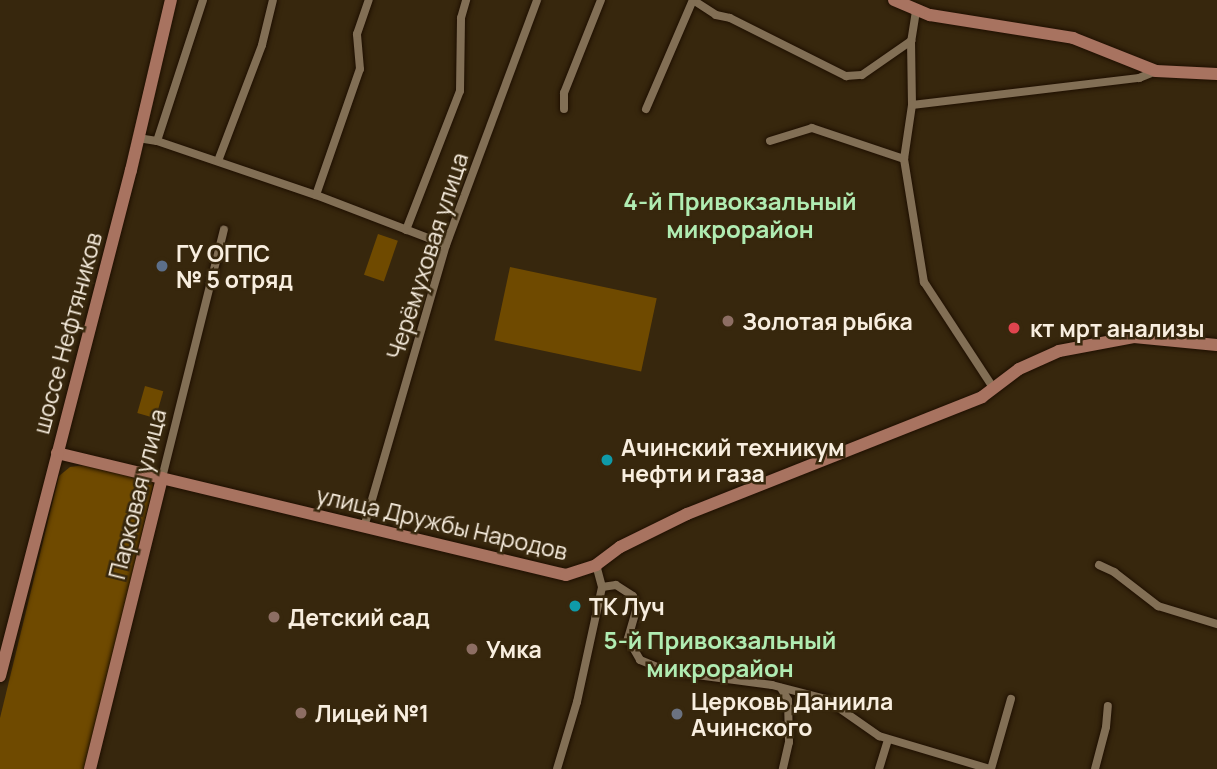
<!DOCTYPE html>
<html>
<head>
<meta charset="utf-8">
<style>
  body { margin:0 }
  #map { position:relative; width:1217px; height:769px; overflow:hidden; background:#37270d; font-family:Manrope,sans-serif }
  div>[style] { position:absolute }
  .green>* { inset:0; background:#6f4a00; transform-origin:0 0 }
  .roads { filter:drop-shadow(0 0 2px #1e0f00) drop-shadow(0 0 2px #1e0f00) }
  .street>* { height:8px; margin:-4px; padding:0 4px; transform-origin:4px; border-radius:4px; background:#826f55 }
  .secondary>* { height:12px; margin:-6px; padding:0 6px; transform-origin:6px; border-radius:6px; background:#a87360 }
  .dots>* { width:19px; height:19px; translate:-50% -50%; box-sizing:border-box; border:4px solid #37270d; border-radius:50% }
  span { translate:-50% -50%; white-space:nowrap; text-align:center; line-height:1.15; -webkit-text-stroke:5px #37270d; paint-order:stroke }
  .poi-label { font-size:23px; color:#f8eedf; font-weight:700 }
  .left { translate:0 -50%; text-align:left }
  .street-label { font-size:23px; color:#f8eedf }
  .neighbourhood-label { font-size:24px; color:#b0ecb2; font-weight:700 }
</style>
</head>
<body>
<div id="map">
  <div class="green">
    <div style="left:378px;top:234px;width:21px;height:43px;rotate:19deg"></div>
    <div style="left:510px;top:267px;width:150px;height:75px;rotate:12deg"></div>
    <div style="left:145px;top:386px;width:19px;height:28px;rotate:16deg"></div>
    <div style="clip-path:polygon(85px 465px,154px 482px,86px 769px,0 769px,0 718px,59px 476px,70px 467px)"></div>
  </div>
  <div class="roads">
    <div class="street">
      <div style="left:693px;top:0;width:27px;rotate:33deg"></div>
      <div style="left:716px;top:15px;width:14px;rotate:12deg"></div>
      <div style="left:730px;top:18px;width:130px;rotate:26.6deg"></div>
      <div style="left:846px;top:76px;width:16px;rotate:-4deg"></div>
      <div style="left:862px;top:75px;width:60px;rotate:-34.8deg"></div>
      <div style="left:916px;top:11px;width:30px;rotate:99deg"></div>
      <div style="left:911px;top:41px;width:64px;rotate:89.1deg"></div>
      <div style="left:912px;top:105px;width:55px;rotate:98.4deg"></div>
      <div style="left:904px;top:159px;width:125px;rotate:80.8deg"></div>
      <div style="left:924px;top:282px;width:128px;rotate:56.8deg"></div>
      <div style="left:912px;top:105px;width:229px;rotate:-6.8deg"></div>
      <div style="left:1139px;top:78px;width:18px;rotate:-22deg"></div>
      <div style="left:564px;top:109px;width:16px;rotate:-90deg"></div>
      <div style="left:564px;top:93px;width:100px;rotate:-68.3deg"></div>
      <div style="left:646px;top:109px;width:119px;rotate:-66.7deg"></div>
      <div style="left:138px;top:138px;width:19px;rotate:9deg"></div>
      <div style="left:157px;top:141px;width:168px;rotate:18.8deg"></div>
      <div style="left:316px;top:195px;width:139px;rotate:21deg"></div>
      <div style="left:157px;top:141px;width:148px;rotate:-71.9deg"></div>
      <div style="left:770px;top:141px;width:44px;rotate:-17.2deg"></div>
      <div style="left:812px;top:128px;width:97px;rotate:18.6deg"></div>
      <div style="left:218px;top:161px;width:124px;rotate:-69.2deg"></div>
      <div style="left:262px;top:45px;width:46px;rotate:-76.3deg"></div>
      <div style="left:316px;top:195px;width:133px;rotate:-70.8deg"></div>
      <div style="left:360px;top:69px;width:35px;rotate:-95deg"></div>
      <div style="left:357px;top:34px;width:36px;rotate:-71deg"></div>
      <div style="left:406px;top:230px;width:149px;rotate:-68.8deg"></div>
      <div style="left:460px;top:91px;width:73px;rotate:-89.2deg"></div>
      <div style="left:461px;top:18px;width:19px;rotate:-74deg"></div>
      <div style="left:162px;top:478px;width:256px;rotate:-76deg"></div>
      <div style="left:364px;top:527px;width:294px;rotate:-73.8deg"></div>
      <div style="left:446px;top:245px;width:261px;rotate:-69.6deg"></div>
      <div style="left:1099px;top:565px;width:17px;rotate:25deg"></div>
      <div style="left:1114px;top:572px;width:56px;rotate:37.7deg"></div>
      <div style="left:1158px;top:606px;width:62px;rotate:17deg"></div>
      <div style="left:602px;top:587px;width:14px;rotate:-8deg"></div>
      <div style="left:616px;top:585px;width:20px;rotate:33deg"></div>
      <div style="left:633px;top:596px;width:12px;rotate:70deg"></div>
      <div style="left:637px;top:607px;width:33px;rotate:106deg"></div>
      <div style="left:628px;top:639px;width:24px;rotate:60deg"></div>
      <div style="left:640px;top:660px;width:29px;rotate:22deg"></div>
      <div style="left:667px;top:671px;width:106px;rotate:7.6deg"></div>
      <div style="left:772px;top:685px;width:56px;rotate:14.5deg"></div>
      <div style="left:826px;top:699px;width:65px;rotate:34.9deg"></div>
      <div style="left:879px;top:736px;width:116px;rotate:16.6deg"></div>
      <div style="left:781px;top:688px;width:14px;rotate:60deg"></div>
      <div style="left:788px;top:700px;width:42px;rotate:88.6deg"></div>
      <div style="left:789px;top:742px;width:28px;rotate:103deg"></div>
      <div style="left:557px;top:769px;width:70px;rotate:-73.4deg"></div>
      <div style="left:577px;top:702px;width:118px;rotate:-77.7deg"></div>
      <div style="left:602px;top:587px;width:23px;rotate:-105deg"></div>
      <div style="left:879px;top:769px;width:30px;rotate:-73deg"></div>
      <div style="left:991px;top:769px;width:73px;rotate:-74.1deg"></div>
      <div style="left:1095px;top:769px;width:43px;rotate:-75.3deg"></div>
      <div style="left:1106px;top:727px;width:21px;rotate:-85deg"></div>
    </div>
    <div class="secondary">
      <div style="left:894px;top:0;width:39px;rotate:23deg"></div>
      <div style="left:930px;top:15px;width:145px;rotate:9.1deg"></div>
      <div style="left:1073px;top:38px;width:89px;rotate:21.7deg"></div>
      <div style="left:1156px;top:71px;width:61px;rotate:2.8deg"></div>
      <div style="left:57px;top:453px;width:523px;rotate:13.48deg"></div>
      <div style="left:566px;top:575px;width:32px;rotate:-18deg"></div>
      <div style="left:596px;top:565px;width:30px;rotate:-37deg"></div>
      <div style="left:620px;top:547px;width:75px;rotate:-26.2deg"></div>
      <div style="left:687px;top:514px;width:317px;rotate:-21.6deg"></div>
      <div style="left:982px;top:397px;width:46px;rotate:-37.1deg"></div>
      <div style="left:1019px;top:369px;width:44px;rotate:-24.2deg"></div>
      <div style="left:1059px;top:351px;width:76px;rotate:-10.6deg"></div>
      <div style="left:1134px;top:337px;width:83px;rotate:5.5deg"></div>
      <div style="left:0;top:676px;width:523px;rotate:-75.49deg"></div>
      <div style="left:131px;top:170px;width:175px;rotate:-76.8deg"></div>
      <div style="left:90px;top:769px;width:300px;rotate:-76.1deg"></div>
    </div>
  </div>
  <div class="dots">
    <div style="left:162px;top:266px;background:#5c6f8a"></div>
    <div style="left:728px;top:321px;background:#8d6e63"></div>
    <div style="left:1014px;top:328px;background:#e0444e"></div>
    <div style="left:607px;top:460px;background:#0f9aa8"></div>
    <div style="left:575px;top:606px;background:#0f9aa8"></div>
    <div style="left:274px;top:617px;background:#8d6e63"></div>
    <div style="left:472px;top:649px;background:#8d6e63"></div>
    <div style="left:301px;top:713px;background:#8d6e63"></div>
    <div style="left:677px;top:714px;background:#6b7280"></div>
  </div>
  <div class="poi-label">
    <span class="left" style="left:176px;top:266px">ГУ ОГПС<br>№ 5 отряд</span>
    <span class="left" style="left:742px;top:321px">Золотая рыбка</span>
    <span class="left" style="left:1030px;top:328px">кт мрт анализы</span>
    <span class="left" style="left:621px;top:460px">Ачинский техникум<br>нефти и газа</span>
    <span class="left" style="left:589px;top:606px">ТК Луч</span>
    <span class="left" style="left:288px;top:617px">Детский сад</span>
    <span class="left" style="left:486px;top:649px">Умка</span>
    <span class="left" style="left:691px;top:714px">Церковь Даниила<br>Ачинского</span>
    <span class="left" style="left:315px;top:713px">Лицей №1</span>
  </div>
  <div class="street-label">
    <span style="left:427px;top:256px;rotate:-72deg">Черёмуховая улица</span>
    <span style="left:67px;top:333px;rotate:-75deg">шоссе Нефтяников</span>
    <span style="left:137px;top:494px;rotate:-76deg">Парковая улица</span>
    <span style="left:442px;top:523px;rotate:13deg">улица Дружбы Народов</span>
  </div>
  <div class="neighbourhood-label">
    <span style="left:740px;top:215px">4-й Привокзальный<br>микрорайон</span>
    <span style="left:720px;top:654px">5-й Привокзальный<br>микрорайон</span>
  </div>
</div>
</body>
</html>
